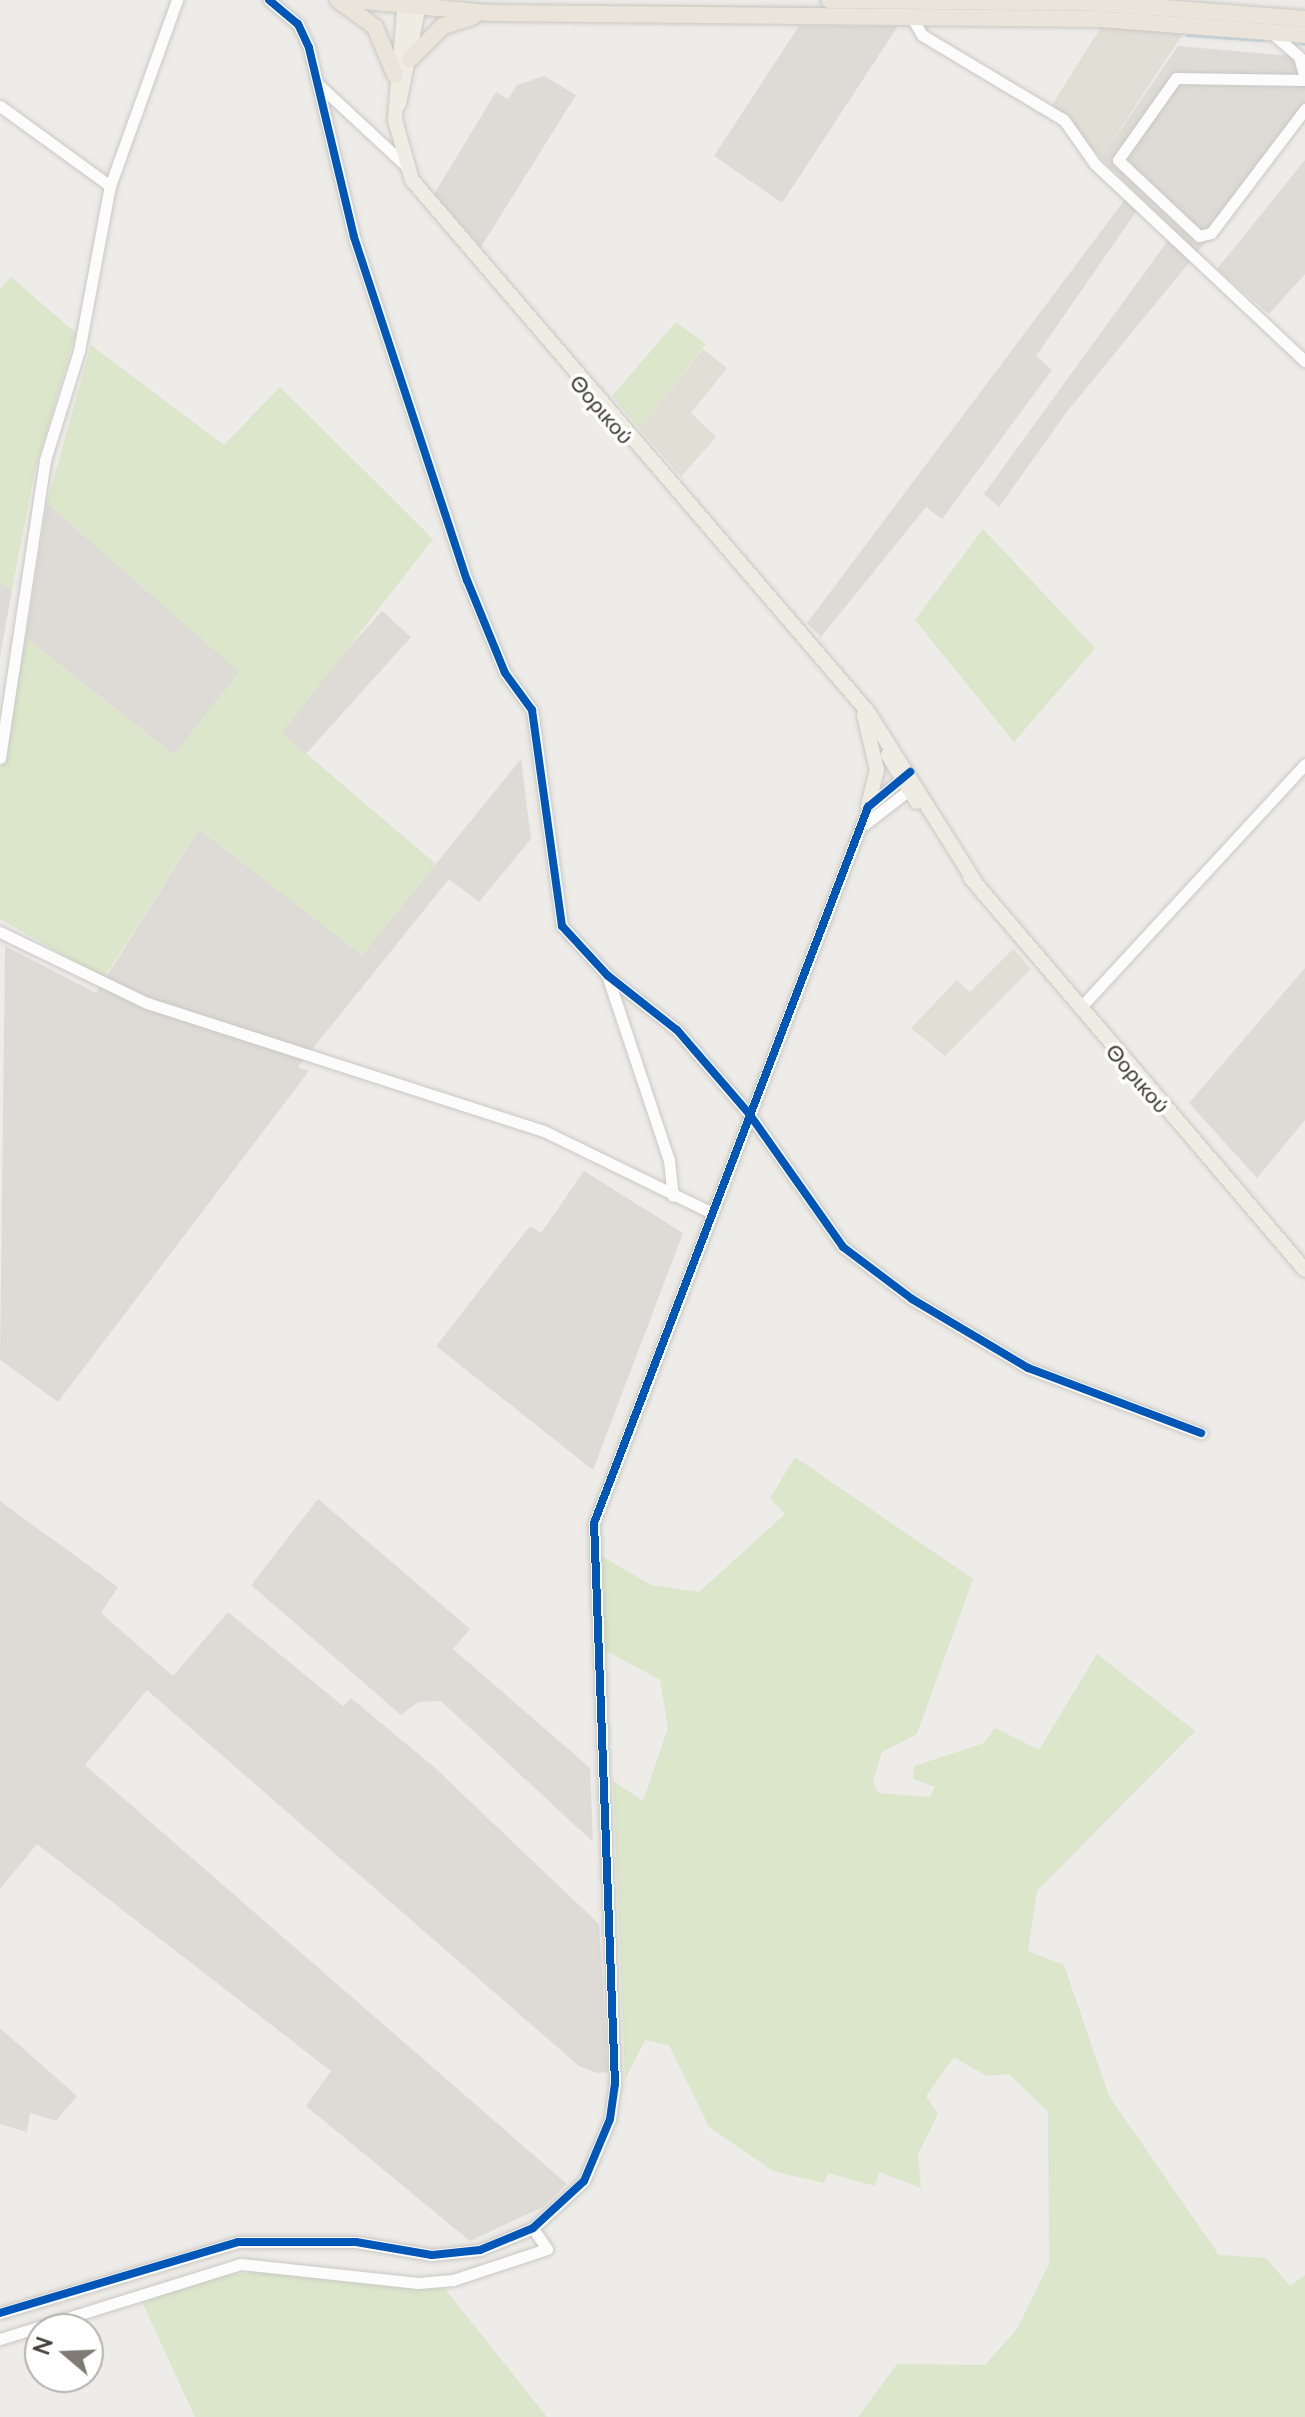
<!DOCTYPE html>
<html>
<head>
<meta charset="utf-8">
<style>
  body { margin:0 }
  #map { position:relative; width:1305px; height:2417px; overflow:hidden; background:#eeece8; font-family:Lato,sans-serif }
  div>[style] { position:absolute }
  .residential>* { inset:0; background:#e1ded6 }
  .industrial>* { inset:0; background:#dedbd6; transform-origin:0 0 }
  .green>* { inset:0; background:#dbe6ca }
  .stream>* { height:3px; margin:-1.5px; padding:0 1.5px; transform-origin:1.5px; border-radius:1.5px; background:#bcd7e8 }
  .roads { filter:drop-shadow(0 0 2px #cac8c4) drop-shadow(0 0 2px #cac8c4) }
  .minor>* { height:11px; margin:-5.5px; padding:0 5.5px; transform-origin:5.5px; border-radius:5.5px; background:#fcfcfc }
  .major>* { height:14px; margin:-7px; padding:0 7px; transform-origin:7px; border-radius:7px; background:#efece4 }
  .highway>* { height:16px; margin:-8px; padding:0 8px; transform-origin:8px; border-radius:8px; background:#eae4da }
  .cycleway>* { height:8px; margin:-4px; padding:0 4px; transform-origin:4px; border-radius:4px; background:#0057b8 }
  span { translate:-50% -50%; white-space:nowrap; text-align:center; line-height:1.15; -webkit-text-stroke:7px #fff; paint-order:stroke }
  .street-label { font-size:22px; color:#433e36 }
  .north { position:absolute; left:24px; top:2313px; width:80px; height:80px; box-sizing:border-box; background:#fff; border:2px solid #b4b2af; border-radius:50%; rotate:289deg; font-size:22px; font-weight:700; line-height:32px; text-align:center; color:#433e36 }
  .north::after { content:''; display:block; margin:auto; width:28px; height:36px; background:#7f7b74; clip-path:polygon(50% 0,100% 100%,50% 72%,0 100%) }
</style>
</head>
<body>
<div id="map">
  <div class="residential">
    <div style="clip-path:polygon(1101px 27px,1185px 31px,1101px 158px,1052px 105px)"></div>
    <div style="clip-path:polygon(703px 349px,727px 368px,691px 413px,716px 437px,681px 477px,639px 428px)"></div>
    <div style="clip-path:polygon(1013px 949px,1031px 969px,945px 1056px,911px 1028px,957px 980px,970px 992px)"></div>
  </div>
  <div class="industrial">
    <div style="clip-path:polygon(799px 26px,898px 26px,782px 203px,714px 156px)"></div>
    <div style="clip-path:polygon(1178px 46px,1305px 57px,1305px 121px,1066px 413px,999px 507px,984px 494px,1174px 232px,1101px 158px)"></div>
    <div style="clip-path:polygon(544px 76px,576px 95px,481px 247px,434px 194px,496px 92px,508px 99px,517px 85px)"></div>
    <div style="clip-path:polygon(1305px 160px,1305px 274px,1269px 314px,1217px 269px)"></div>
    <div style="clip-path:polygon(1126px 198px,1138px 209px,1036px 356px,1052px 370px,942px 519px,926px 507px,821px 637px,807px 623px)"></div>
    <div style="clip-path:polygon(47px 503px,240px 672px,174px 755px,26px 638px)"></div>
    <div style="clip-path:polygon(0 581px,12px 590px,0 657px)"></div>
    <div style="left:382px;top:611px;width:39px;height:158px;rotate:42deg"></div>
    <div style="clip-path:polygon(521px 759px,531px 839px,479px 902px,449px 879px,298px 1067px,309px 1071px,58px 1402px,0 1360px,5px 946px,96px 993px,199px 829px,362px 955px)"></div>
    <div style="clip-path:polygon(1305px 968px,1305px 1120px,1257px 1178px,1189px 1103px)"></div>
    <div style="clip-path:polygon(584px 1171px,683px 1233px,593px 1470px,436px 1346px,530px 1226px,541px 1233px)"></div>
    <div style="clip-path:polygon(318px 1499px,470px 1629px,453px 1649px,590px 1768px,593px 1842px,441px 1701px,418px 1702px,401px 1715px,251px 1585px)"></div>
    <div style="clip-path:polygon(0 1501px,118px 1587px,101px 1613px,173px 1676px,228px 1612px,343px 1706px,351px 1698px,434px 1767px,599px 1924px,608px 2072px,597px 2073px,579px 2066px,147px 1690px,85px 1765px,567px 2184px,543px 2207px,470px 2241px,306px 2106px,331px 2071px,37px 1844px,0 1889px)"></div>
    <div style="clip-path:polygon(0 2028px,77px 2096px,56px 2121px,30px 2113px,27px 2132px,0 2124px)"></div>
  </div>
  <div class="green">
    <div style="clip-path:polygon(429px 2px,1133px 11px,1305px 30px,1043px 12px)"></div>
    <div style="clip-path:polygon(11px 277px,76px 333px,35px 470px,12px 590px,0 581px,0 289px)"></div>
    <div style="clip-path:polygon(676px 322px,706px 344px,639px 428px,612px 396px)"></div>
    <div style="clip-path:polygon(91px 345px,224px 445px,280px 387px,433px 539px,282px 733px,436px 864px,362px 955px,199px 829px,104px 978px,0 919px,0 770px,26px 638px,174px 755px,239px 672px,47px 503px)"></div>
    <div style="clip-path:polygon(983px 529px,1095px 648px,1014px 742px,915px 620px)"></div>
    <div style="clip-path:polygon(795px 1457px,973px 1579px,917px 1734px,882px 1752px,873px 1781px,878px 1793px,930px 1797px,935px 1787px,913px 1779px,914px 1766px,984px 1743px,995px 1728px,1039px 1750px,1097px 1654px,1195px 1731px,1037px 1891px,1028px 1951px,1064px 1965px,1109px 2096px,1219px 2255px,1266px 2258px,1290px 2286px,1305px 2275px,1305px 2417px,858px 2417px,897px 2364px,985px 2365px,1017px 2329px,1049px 2264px,1048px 2112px,1009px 2074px,987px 2076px,954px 2057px,926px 2096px,938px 2114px,918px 2154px,921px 2188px,879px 2172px,875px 2186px,828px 2173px,824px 2183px,773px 2171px,709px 2127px,669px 2045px,645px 2040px,625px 2079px,613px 1781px,643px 1801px,668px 1728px,660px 1680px,603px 1649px,600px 1555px,651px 1585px,699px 1592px,785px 1514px,770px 1498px)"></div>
    <div style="clip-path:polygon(289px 2270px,445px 2289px,547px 2417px,195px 2417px,142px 2302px,213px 2276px)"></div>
  </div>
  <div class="stream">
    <div style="left:1187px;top:35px;width:76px;rotate:3.8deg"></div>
    <div style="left:1301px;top:43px;width:4px;rotate:14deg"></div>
  </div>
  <div class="roads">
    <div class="minor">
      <div style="left:269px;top:0;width:38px;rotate:40deg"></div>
      <div style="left:298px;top:24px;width:26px;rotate:65deg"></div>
      <div style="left:309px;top:48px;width:194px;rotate:76.6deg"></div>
      <div style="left:354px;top:237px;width:361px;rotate:71.8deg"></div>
      <div style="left:467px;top:580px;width:100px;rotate:67.8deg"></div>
      <div style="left:505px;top:673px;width:46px;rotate:53.9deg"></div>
      <div style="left:532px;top:710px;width:218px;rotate:82.1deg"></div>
      <div style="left:562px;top:926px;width:67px;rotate:47.4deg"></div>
      <div style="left:607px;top:975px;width:89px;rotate:38.2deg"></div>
      <div style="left:677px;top:1030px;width:112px;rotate:49.3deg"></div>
      <div style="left:750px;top:1115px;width:161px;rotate:54.8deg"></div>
      <div style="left:843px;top:1247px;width:86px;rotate:37deg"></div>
      <div style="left:912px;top:1299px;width:135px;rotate:30.7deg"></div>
      <div style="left:1028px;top:1368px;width:185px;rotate:20.6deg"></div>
      <div style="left:911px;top:16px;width:22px;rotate:60deg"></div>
      <div style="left:922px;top:35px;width:165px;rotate:30.9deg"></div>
      <div style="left:1064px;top:120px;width:54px;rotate:54.8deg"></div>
      <div style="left:1095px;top:164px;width:288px;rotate:43.2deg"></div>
      <div style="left:1273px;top:34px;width:35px;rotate:41deg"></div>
      <div style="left:1299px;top:57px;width:22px;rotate:74deg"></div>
      <div style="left:1305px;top:80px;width:129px;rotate:-179.1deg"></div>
      <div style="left:1176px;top:78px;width:100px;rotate:125.3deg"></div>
      <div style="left:1118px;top:160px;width:111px;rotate:43.2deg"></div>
      <div style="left:1199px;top:236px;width:12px;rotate:-14deg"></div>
      <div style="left:1211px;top:233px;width:156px;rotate:-52.8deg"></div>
      <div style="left:320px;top:86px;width:115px;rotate:42.9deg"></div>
      <div style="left:0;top:106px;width:136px;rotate:36deg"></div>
      <div style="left:0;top:758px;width:301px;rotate:-81.4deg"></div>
      <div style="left:45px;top:460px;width:114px;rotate:-72.7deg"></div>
      <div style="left:79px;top:351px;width:168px;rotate:-79.4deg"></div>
      <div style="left:110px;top:186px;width:198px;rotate:-70.2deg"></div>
      <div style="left:865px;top:824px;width:62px;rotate:-37.8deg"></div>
      <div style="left:0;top:932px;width:163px;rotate:25.8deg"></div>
      <div style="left:147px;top:1003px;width:417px;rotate:17.9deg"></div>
      <div style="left:544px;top:1131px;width:185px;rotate:26deg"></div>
      <div style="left:607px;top:975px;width:195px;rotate:71.5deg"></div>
      <div style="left:669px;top:1160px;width:36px;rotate:84deg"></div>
      <div style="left:1080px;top:1008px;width:332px;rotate:-47.3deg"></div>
      <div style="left:0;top:2313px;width:248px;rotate:-16.6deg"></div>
      <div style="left:238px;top:2242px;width:118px"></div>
      <div style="left:356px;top:2242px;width:77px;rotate:9.7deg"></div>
      <div style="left:432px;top:2255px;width:48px;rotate:-5.9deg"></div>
      <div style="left:480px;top:2250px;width:57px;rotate:-22.5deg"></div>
      <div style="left:533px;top:2228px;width:69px;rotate:-42.7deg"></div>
      <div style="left:584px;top:2181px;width:67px;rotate:-67.2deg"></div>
      <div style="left:610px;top:2119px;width:35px;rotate:-82deg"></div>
      <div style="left:615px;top:2084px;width:561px;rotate:-92.14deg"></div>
      <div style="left:594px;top:1523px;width:767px;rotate:-69.06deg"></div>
      <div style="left:868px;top:807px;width:51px;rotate:-40.2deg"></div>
      <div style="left:0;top:2339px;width:252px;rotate:-17.3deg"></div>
      <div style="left:241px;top:2264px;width:178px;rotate:6.1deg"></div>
      <div style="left:418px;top:2283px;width:35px;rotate:-5deg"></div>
      <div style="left:453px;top:2280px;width:99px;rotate:-18.3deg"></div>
      <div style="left:547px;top:2249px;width:25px;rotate:-124deg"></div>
    </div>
    <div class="major">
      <div style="left:405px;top:0;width:120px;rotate:94.8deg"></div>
      <div style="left:395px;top:120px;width:62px;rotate:74.2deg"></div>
      <div style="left:412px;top:180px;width:701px;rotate:49.4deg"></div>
      <div style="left:868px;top:712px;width:201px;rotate:57.8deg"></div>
      <div style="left:399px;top:104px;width:106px;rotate:-78.6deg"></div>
      <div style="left:864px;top:715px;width:57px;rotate:76.7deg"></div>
      <div style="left:877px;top:770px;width:38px;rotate:104deg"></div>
      <div style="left:888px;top:755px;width:55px;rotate:58.3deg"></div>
      <div style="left:970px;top:877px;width:516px;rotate:49.56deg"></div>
    </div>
    <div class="highway">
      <div style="left:338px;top:0;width:46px;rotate:36.1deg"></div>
      <div style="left:375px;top:27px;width:52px;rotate:67.4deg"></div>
      <div style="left:354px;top:0;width:137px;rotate:5.5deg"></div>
      <div style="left:490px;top:13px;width:609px;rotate:0.56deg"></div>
      <div style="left:1099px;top:19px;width:207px;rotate:4.4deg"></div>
      <div style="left:829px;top:0;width:270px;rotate:0.6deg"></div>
      <div style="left:1099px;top:3px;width:207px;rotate:4.4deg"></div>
      <div style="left:410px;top:59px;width:47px;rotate:-45deg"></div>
      <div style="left:443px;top:26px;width:31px;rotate:-17deg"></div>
    </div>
  </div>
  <div class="cycleway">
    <div style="left:269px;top:0;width:38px;rotate:40deg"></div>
    <div style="left:298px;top:24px;width:26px;rotate:65deg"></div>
    <div style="left:309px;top:48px;width:194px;rotate:76.6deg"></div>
    <div style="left:354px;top:237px;width:361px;rotate:71.8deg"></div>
    <div style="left:467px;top:580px;width:100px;rotate:67.8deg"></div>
    <div style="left:505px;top:673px;width:46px;rotate:53.9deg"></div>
    <div style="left:532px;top:710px;width:218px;rotate:82.1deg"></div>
    <div style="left:562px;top:926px;width:67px;rotate:47.4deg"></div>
    <div style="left:607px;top:975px;width:89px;rotate:38.2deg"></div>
    <div style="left:677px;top:1030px;width:112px;rotate:49.3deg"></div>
    <div style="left:750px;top:1115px;width:161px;rotate:54.8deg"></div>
    <div style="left:843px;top:1247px;width:86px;rotate:37deg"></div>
    <div style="left:912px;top:1299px;width:135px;rotate:30.7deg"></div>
    <div style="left:1028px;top:1368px;width:185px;rotate:20.6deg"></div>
    <div style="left:0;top:2313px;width:248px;rotate:-16.6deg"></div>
    <div style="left:238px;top:2242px;width:118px"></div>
    <div style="left:356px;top:2242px;width:77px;rotate:9.7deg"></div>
    <div style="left:432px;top:2255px;width:48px;rotate:-5.9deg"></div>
    <div style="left:480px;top:2250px;width:57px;rotate:-22.5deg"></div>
    <div style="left:533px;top:2228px;width:69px;rotate:-42.7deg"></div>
    <div style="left:584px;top:2181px;width:67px;rotate:-67.2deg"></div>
    <div style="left:610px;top:2119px;width:35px;rotate:-82deg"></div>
    <div style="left:615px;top:2084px;width:561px;rotate:-92.14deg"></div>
    <div style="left:594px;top:1523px;width:767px;rotate:-69.06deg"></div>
    <div style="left:868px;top:807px;width:55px;rotate:-39.8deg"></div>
  </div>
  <div class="street-label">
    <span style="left:602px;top:409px;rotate:49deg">Θορικού</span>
    <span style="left:1138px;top:1078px;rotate:49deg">Θορικού</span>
  </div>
  <div class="north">N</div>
</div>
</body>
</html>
